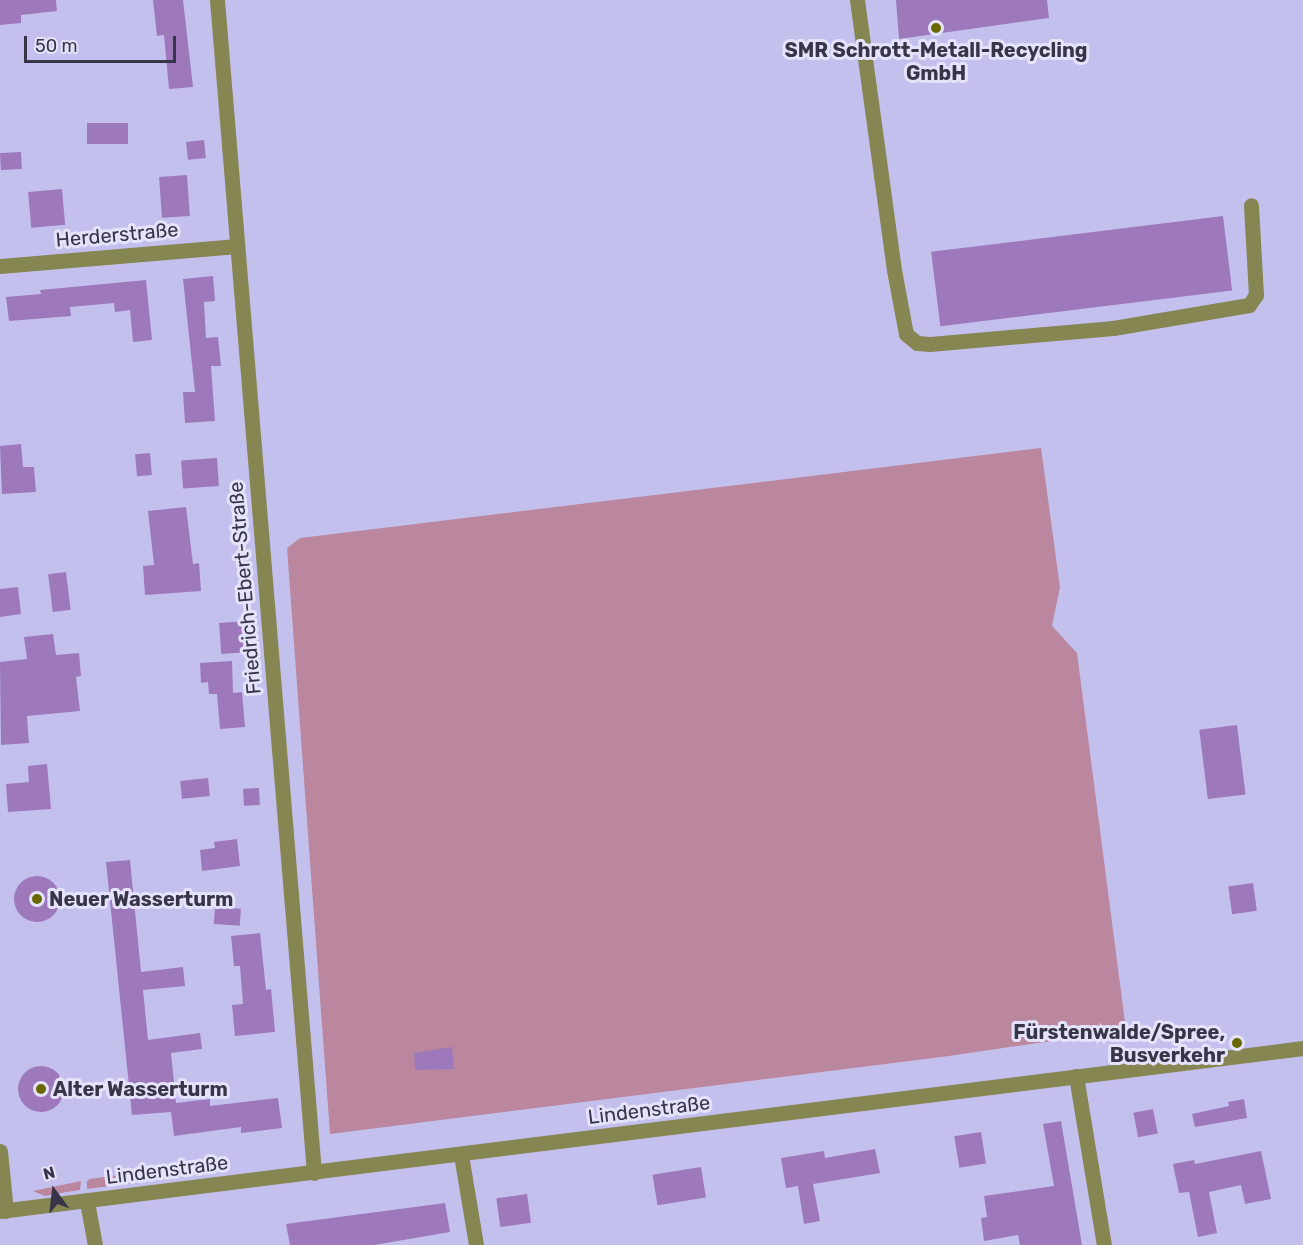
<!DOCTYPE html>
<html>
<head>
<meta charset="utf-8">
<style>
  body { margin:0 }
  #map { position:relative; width:1303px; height:1245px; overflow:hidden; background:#c4c0ee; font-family:Rubik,sans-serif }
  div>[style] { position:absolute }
  .green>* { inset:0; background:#ba879f }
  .building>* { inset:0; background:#9d78bb; transform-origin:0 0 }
  .round { border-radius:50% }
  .minor>* { height:15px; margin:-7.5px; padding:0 7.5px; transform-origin:7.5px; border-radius:7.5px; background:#858651 }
  .dots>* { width:16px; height:16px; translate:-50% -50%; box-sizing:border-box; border:3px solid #e5e3fb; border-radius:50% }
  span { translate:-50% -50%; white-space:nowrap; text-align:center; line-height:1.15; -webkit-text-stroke:6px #e5e3fb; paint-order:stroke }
  .poi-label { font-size:20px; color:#373547; font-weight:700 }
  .left { translate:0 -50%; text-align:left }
  .right { translate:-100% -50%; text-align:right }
  .street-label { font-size:20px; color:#373547 }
  .north { position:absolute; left:24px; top:1161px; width:60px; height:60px; -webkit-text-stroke:4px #e5e3fb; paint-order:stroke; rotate:345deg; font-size:16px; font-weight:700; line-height:24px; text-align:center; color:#373547 }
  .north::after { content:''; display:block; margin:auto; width:21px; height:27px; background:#373547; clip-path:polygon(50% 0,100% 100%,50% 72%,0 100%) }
  .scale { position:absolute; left:24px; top:36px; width:152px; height:27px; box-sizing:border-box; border:3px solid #373547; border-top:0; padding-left:8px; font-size:18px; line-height:21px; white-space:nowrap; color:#373547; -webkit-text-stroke:4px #e5e3fb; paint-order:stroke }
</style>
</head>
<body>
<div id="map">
  <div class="green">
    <div style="clip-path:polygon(1041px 448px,1060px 587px,1052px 626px,1077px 653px,1126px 1030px,949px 1056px,330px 1134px,287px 548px,300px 538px)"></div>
    <div style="clip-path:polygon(162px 1169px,163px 1179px,87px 1189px,87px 1181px,90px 1179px)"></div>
    <div style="clip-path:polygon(81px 1181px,80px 1190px,67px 1192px,45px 1196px,33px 1191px)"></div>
  </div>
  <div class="building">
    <div style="clip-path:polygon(0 0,56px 0,57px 11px,21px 15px,21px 23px,0 25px)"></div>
    <div style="clip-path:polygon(153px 0,183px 0,193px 87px,169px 89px,164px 35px,157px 36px)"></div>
    <div style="clip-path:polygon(896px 0,1047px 0,1049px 18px,899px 39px)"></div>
    <div style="left:128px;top:123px;width:21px;height:41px;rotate:90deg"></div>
    <div style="left:204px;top:140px;width:18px;height:18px;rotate:84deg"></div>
    <div style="left:21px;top:152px;width:17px;height:21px;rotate:87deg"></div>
    <div style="left:187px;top:175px;width:41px;height:28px;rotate:86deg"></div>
    <div style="left:62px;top:189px;width:36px;height:34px;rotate:85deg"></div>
    <div style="left:1223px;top:216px;width:75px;height:294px;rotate:83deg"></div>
    <div style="clip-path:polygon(213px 276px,215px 301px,204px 302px,206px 338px,218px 337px,221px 366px,211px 366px,215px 421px,185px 423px,183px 392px,195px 392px,183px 279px)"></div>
    <div style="clip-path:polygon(146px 280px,152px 340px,133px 342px,130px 310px,115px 312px,114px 303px,70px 307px,71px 316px,9px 321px,6px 297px,41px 294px,40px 290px)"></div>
    <div style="clip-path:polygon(21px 444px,23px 467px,34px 467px,36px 492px,2px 494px,0 446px)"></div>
    <div style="left:150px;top:453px;width:22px;height:15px;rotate:85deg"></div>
    <div style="left:217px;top:458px;width:28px;height:36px;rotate:86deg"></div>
    <div style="clip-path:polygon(186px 507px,193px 564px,199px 563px,201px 591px,145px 595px,143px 566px,154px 565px,148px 511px)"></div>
    <div style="left:66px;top:572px;width:38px;height:18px;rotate:83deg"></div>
    <div style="clip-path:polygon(18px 587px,21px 614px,0 617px,0 589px)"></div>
    <div style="left:247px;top:621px;width:31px;height:28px;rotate:86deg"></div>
    <div style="clip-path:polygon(53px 634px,56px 655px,79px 653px,81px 676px,76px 677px,80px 711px,27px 716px,29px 743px,1px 745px,0 662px,27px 659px,24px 637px)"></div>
    <div style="clip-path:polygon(232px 661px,233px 693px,242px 692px,245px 727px,220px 729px,217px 694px,209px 694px,208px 682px,201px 683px,200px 663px)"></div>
    <div style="left:1237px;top:725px;width:70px;height:38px;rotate:83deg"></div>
    <div style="clip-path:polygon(47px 764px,51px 809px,8px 812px,6px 784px,29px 782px,28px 766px)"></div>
    <div style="left:208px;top:778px;width:18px;height:28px;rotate:84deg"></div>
    <div style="left:259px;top:788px;width:17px;height:16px;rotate:87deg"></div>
    <div style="clip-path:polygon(237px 839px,240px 866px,202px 871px,200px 850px,215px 848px,214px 842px)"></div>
    <div style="clip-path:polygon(130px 860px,141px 972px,183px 967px,185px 986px,143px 990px,148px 1040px,200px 1033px,202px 1049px,171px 1053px,176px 1103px,210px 1099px,210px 1106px,278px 1098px,282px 1128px,241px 1133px,241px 1127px,174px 1136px,171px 1112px,132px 1115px,106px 862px)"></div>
    <div class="round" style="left:14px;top:876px;width:46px;height:46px"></div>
    <div style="left:1253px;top:883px;width:28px;height:25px;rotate:82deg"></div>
    <div style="left:215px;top:907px;width:26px;height:17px;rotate:4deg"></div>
    <div style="clip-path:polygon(260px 933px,266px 990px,271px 989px,275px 1032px,235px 1036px,232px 1005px,243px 1004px,240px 966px,234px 966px,231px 936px)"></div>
    <div style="clip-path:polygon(452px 1047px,454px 1069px,415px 1070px,414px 1053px)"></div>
    <div class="round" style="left:18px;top:1066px;width:46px;height:46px"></div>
    <div style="clip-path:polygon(1244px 1099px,1247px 1118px,1195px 1127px,1192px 1114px,1229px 1106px,1228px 1102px)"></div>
    <div style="left:1153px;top:1109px;width:25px;height:20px;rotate:79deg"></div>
    <div style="clip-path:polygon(1061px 1121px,1082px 1245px,1020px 1245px,1018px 1235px,984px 1241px,981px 1218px,987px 1217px,984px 1196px,1054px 1186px,1043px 1124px)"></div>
    <div style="left:981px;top:1132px;width:32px;height:27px;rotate:81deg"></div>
    <div style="clip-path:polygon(875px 1149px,880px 1173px,813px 1184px,820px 1221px,804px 1224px,798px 1186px,786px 1188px,781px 1158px,824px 1151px,825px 1158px)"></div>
    <div style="clip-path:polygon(1261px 1151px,1271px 1199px,1245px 1204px,1241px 1185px,1209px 1192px,1217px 1233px,1198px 1237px,1189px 1192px,1179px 1193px,1173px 1164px,1194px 1160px,1195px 1164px)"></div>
    <div style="left:701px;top:1167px;width:31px;height:49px;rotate:81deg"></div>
    <div style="left:527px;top:1194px;width:29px;height:31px;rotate:82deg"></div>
    <div style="clip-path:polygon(445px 1203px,450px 1232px,374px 1245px,290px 1245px,286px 1224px)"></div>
  </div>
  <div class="minor">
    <div style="left:217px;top:0;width:1177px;rotate:85.27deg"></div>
    <div style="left:857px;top:0;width:273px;rotate:82.2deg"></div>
    <div style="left:894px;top:270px;width:65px;rotate:79.4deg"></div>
    <div style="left:906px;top:334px;width:14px;rotate:39deg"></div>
    <div style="left:917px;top:343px;width:13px;rotate:4deg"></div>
    <div style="left:930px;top:344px;width:184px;rotate:-5deg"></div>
    <div style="left:1113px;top:328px;width:138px;rotate:-9.6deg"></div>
    <div style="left:1249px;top:305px;width:12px;rotate:-55deg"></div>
    <div style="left:1256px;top:295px;width:90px;rotate:-93.2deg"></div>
    <div style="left:0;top:266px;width:238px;rotate:-4.8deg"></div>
    <div style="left:1076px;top:1076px;width:171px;rotate:80.6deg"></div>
    <div style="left:0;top:1151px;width:60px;rotate:84.3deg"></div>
    <div style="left:461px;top:1155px;width:91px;rotate:80.5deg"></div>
    <div style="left:87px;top:1202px;width:44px;rotate:79.5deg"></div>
    <div style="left:0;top:1211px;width:1313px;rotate:-7.13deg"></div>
  </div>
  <div class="dots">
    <div style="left:936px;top:28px;background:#686700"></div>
    <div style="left:37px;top:899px;background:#686700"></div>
    <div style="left:1237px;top:1043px;background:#686700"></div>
    <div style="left:41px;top:1089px;background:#686700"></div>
  </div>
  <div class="poi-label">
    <span style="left:936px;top:62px">SMR Schrott-Metall-Recycling<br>GmbH</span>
    <span class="left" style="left:49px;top:899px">Neuer Wasserturm</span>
    <span class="right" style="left:1225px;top:1044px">Fürstenwalde/Spree,<br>Busverkehr</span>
    <span class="left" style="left:53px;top:1089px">Alter Wasserturm</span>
  </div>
  <div class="street-label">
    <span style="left:117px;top:235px;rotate:-5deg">Herderstraße</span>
    <span style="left:245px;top:588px;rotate:-95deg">Friedrich-Ebert-Straße</span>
    <span style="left:649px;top:1110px;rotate:-7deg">Lindenstraße</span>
    <span style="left:167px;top:1170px;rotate:-7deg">Lindenstraße</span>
  </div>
  <div class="north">N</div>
  <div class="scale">50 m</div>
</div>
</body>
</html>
